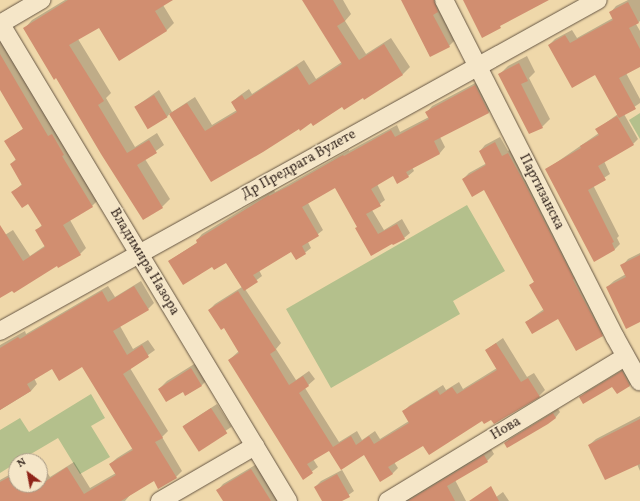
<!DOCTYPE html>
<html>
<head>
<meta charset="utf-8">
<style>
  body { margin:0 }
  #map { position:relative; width:640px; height:501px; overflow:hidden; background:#efd8aa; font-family:Vollkorn,serif }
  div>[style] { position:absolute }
  .green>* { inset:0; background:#b4c08c }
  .shadow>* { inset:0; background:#0003; transform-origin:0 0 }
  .building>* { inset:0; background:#d18e70; transform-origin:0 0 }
  .roads { filter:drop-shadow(0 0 1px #665644) drop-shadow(0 0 1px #665644) }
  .minor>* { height:18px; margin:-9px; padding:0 9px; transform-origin:9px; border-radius:9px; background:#f5e6c8 }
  span { translate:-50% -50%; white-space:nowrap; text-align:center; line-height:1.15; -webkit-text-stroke:3px #f5e6c8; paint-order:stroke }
  .street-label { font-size:14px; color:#382a22 }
  .north { position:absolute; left:8px; top:453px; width:40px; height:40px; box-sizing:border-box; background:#f5e6c8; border:1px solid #a99b86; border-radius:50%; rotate:328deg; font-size:11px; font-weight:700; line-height:16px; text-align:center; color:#382a22 }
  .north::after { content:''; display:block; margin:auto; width:14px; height:18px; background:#8f2418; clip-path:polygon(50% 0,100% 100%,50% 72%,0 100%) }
</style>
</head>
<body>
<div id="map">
  <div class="green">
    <div style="clip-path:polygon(640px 113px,640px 139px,629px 120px)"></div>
    <div style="clip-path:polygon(467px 205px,505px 271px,453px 301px,460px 314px,331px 388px,286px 309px)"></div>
    <div style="clip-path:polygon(91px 394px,105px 418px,91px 426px,110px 457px,80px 474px,58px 438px,19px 461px,16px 461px,16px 463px,0 473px,0 430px,20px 418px,29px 432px)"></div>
  </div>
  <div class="shadow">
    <div style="clip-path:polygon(65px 0,171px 0,163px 5px,174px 23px,166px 31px,100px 26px,78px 39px,111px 93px,106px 98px,135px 147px,157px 133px,164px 145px,145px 159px,170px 199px,162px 207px,57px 77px,25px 28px,32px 20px)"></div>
    <div style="clip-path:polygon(303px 0,343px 0,351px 14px,345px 21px,366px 54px,391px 38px,410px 67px,403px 74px,365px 98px,363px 96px,300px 128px,211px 180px,170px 113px,167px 117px,135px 107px,159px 90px,172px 112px,195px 97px,212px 125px,237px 110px,232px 102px,239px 96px,249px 89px,252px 94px,304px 60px,316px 79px,342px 62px)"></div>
    <div style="clip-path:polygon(403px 0,442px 0,456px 39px,449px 46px,430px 56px)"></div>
    <div style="clip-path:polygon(628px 0,640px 0,640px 21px,636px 24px,640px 31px,640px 66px,626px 73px,640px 99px,640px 103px,624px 114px,638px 139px,633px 144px,604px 161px,610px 174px,593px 185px,619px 236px,617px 238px,620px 244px,615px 249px,595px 260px,547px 169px,599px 133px,597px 129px,618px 114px,595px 73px,549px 45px,555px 39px,572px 30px,577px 38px,613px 18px,610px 13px,616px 6px)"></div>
    <div style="clip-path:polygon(0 37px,98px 200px,92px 206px,70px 220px,86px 248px,80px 254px,57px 264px,0 297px,0 238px,13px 230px,30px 256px,46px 245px,37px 230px,42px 225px,29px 202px,13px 192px,22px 184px,11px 164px,16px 159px,6px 141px,24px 128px,0 88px)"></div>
    <div style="clip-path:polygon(527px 56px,535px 72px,529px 78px,550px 119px,542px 127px,530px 133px,500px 74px,508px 66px)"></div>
    <div style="clip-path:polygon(481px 80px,494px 106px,489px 112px,440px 137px,445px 147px,440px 153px,412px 167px,414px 171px,408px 176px,393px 175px,377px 184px,385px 200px,372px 210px,384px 230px,402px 219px,410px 233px,404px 238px,393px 244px,358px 226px,335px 187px,308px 203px,323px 230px,308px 242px,311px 248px,297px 259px,292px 251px,259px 270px,262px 276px,245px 289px,281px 343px,276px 349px,296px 380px,309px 371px,315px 379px,305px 388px,339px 442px,357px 431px,362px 440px,375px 431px,380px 439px,409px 421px,403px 412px,409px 406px,443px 385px,446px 390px,459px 382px,463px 389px,497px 368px,486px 350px,503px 338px,527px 377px,534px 373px,545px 390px,539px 396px,491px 418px,483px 420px,424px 444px,394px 462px,398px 468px,392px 474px,364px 454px,341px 468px,354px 491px,340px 501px,323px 501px,315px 487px,321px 481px,342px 470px,329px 450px,313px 459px,318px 467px,303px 478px,229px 360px,239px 351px,224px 326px,209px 310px,215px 304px,242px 287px,226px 262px,212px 265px,169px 261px,198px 242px,197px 240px,202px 234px,274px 190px,275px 192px,349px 150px,349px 151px,397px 125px,400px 132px,429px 117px,427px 112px,432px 106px)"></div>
    <div style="clip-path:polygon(500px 137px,508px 151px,514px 148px,608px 330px,602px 335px,559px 317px,526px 322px,544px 309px,531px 285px,535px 281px,484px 188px,463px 179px,469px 173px,487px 163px,480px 151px,485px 145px)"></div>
    <div style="clip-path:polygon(640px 253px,640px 321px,607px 287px,614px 281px,626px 274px,622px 266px,628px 259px)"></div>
    <div style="clip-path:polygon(141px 281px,154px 303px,148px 309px,120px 326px,133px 349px,148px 340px,155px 350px,130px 368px,168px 431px,162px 437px,182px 471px,176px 477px,154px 480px,130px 495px,125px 501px,0 501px,0 480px,16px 471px,16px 485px,40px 485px,40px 461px,33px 461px,38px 458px,50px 477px,74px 462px,90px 488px,116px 473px,110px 464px,117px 458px,133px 448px,83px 365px,52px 368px,34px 378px,37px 384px,31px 391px,0 410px,0 345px,25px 331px,26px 334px,108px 286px,115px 297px)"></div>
    <div style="clip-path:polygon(199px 361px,210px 377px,202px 385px,186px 395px,183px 391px,159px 389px,167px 381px)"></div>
    <div style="clip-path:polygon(627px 367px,635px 380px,630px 385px,617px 393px,613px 385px,581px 397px,586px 392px)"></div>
    <div style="left:217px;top:404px;width:27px;height:40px;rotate:57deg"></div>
    <div style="clip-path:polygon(558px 409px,560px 412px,555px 418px,505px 443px,511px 438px)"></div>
    <div style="clip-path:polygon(640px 416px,640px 471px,637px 464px,589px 445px,596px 439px)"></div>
    <div style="clip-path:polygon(491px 449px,494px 454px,487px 461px,455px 480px,466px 501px,405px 501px)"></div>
    <div style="clip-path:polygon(257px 464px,281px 501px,224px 501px,218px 490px,223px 484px)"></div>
    <div style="clip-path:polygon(503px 492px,509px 501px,491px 501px,492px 500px)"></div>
  </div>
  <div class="building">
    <div style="clip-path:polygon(68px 0,173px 0,155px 11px,167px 31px,119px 61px,99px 28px,69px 45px,104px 101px,98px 105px,127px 153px,149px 140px,157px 153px,137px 165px,163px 208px,143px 220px,101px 154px,56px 78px,54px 80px,23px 28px)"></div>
    <div style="clip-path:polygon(302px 0,333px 0,345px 21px,337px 26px,359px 60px,384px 44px,403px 75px,364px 100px,363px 98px,344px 110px,342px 107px,313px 126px,311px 123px,300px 131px,299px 129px,263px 152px,211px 182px,169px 114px,187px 103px,205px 131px,237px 112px,231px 102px,242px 95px,245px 100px,297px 66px,309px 85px,342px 64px)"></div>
    <div style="clip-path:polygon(401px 0,434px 0,438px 12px,433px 15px,450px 47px,430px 57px)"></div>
    <div style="clip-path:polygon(463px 0,549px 0,500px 26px,501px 28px,482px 38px)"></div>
    <div style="clip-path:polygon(628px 2px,639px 23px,629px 28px,640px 49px,640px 67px,619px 78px,636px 109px,619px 118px,595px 75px,572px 88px,548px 45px,565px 35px,570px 43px,613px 20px,609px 12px)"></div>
    <div style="clip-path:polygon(0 54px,48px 136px,52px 134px,64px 155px,62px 156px,93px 207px,63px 225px,81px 255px,58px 268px,57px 266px,14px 293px,12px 291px,0 298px,0 225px,23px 261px,45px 247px,35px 230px,42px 226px,28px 204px,22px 208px,11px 192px,22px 185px,10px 164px,16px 160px,4px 141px,23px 129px,0 90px)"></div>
    <div style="clip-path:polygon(519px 63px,528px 81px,521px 84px,543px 128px,529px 134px,498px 74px)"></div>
    <div style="clip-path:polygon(475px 85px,489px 113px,434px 141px,440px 154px,406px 172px,409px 177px,397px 184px,393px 176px,371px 189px,381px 206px,366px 214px,378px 234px,397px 224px,405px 239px,393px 245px,392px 244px,371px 256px,355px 228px,357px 227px,335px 188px,302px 207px,319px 236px,302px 246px,306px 254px,296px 260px,291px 252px,253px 275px,258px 282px,244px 291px,226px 263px,214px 270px,212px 267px,183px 285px,168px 261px,197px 243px,196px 240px,269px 195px,269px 196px,289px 186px,343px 155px,344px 156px,391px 130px,395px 137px,429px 119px,425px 112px)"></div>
    <div style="left:154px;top:95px;width:26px;height:23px;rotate:59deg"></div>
    <div style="clip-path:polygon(617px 116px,634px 145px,598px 166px,606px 180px,588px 190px,614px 242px,612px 243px,615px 250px,594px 262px,545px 169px,581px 148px,580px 146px,599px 135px,595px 129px)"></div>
    <div style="clip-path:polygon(495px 142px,502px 156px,508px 153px,524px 182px,574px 279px,573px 280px,603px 336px,576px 351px,558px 319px,532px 334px,525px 322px,544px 311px,529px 285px,534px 282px,484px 190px,472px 197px,462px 179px,486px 165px,479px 151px)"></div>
    <div style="clip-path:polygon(640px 255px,640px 322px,626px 329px,606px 287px,626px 277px,620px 265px)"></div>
    <div style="clip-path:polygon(134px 286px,149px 310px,113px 331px,127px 355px,142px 345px,149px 357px,123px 374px,163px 438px,155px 442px,177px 478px,158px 489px,154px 481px,121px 501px,0 501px,0 482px,11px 476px,16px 473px,16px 485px,40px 485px,67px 467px,84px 494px,116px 475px,109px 464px,133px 450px,82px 367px,59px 381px,52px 369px,27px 384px,31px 391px,0 410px,0 348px,18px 337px,20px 339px,102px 291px,108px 302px)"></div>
    <div style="clip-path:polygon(238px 291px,276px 350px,270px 354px,289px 385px,303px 376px,309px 386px,299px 393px,333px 447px,351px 436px,356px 445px,369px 436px,374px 444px,409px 423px,402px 411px,437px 390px,440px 395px,452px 387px,457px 394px,497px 370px,485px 350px,496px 343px,521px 382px,528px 378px,540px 397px,494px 424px,491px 420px,484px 424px,482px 421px,429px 455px,423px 446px,388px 467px,393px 474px,380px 482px,364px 455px,341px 470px,329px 451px,307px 464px,313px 473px,303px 480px,228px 360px,239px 353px,224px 328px,221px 330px,208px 310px)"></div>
    <div style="clip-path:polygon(191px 368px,202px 386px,185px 396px,183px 392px,166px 402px,158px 389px)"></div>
    <div style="clip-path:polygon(622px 371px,630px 386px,617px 394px,612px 387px,583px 404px,579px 397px)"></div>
    <div style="left:211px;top:408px;width:30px;height:34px;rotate:57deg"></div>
    <div style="clip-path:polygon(553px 413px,556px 418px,548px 424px,507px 448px,504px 443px)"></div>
    <div style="clip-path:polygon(640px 419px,640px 464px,605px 480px,588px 445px)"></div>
    <div style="clip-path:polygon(484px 455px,488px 462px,447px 486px,455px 501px,408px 501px)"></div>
    <div style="clip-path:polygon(251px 469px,271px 501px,223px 501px,216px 490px)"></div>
    <div style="clip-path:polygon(337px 474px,350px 497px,342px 501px,322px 501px,314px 487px)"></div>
    <div style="clip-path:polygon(491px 486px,499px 501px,469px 501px)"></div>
  </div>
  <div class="roads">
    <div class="minor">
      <div style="left:444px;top:0;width:378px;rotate:63.1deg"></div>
      <div style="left:615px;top:337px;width:51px;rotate:60.9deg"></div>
      <div style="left:0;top:23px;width:558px;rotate:58.93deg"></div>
      <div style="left:0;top:24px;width:48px;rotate:-30.3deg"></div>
      <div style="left:0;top:331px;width:683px;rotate:-28.97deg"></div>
      <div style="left:160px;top:501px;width:110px;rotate:-30.1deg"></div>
      <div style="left:388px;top:501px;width:277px;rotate:-31.3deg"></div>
    </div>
  </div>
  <div class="street-label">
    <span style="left:299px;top:165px;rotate:-29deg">Др Предрага Вулете</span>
    <span style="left:541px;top:192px;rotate:63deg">Партизанска</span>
    <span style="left:144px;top:262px;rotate:59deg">Владимира Назора</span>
    <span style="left:506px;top:429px;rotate:-31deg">Нова</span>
  </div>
  <div class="north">N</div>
</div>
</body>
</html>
